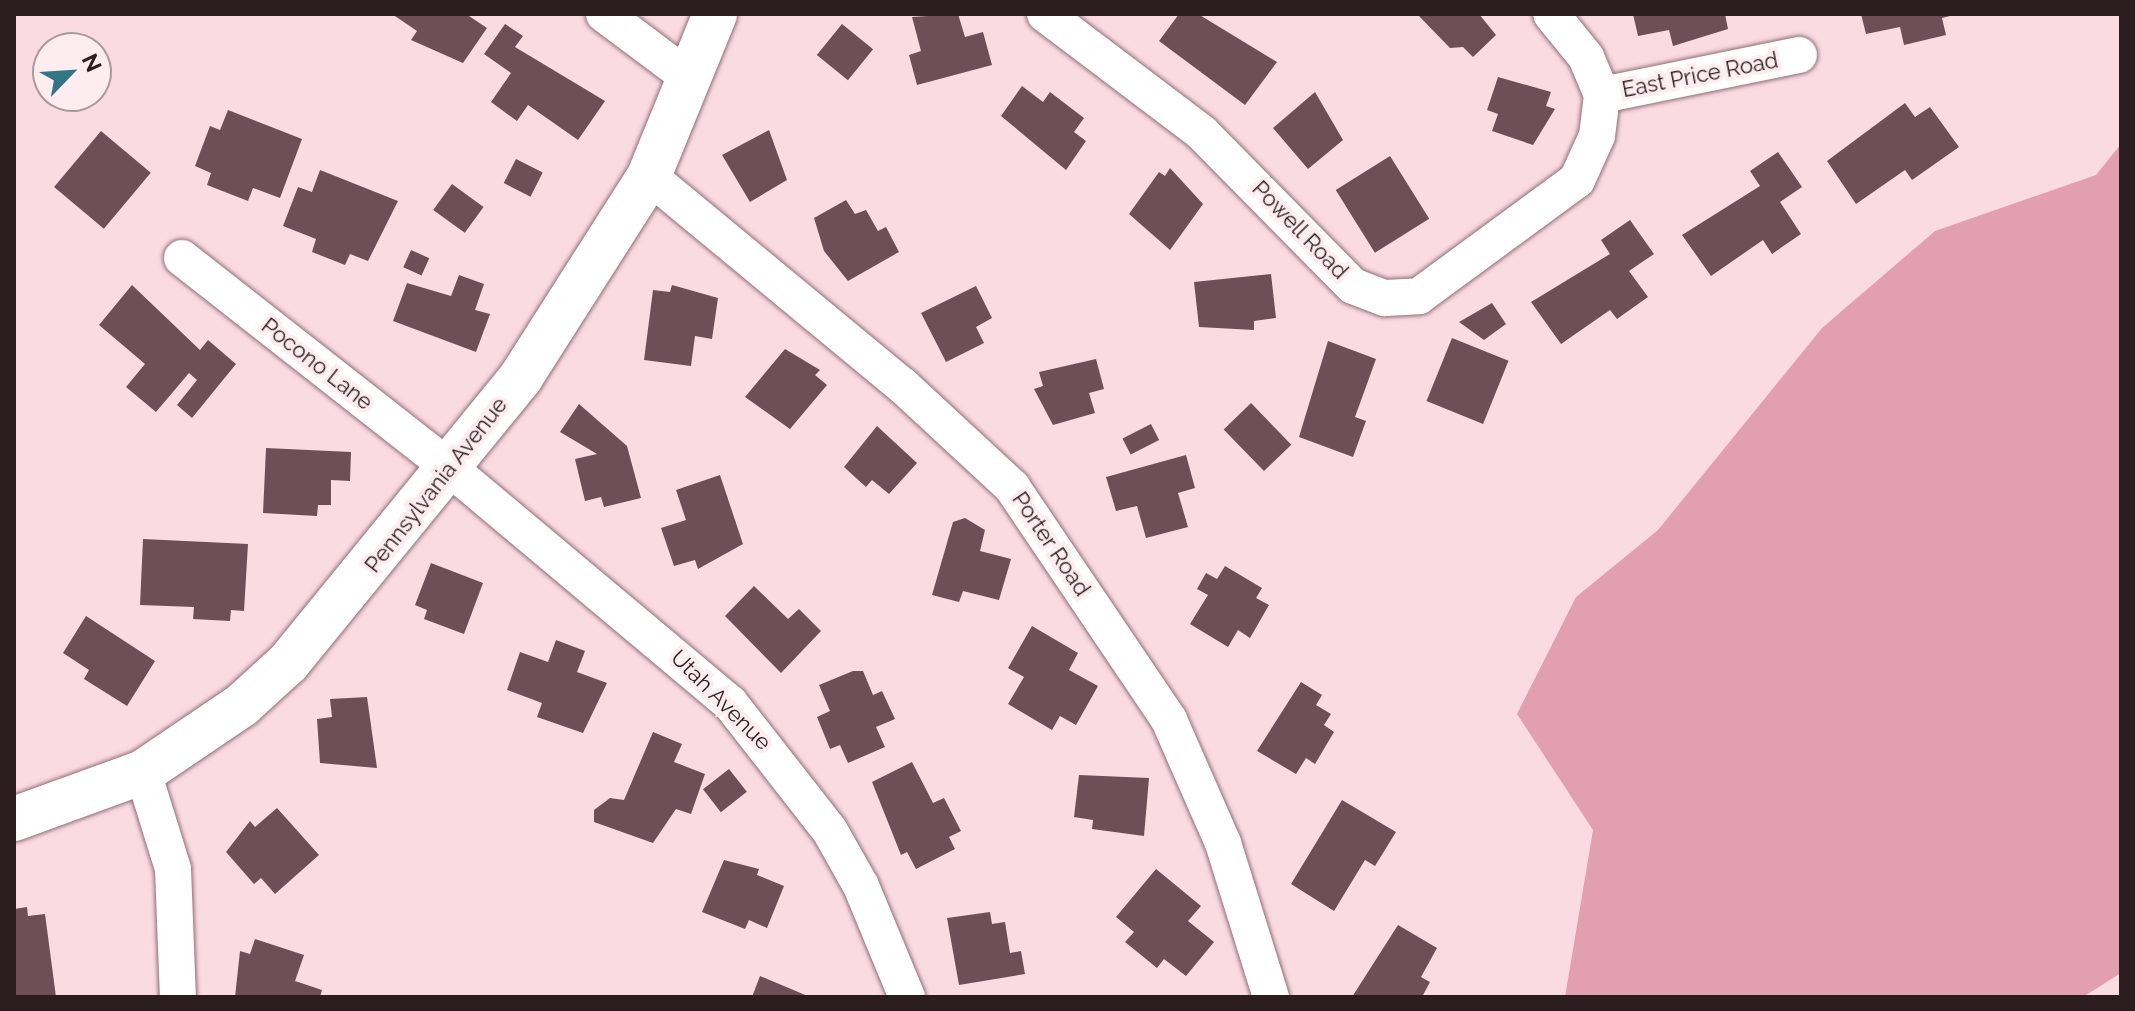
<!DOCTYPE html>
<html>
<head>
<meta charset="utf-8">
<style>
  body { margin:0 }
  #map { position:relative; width:2135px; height:1011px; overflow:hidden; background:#fbdbe2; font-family:Raleway,sans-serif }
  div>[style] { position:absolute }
  .green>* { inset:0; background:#e29faf }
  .building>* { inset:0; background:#6f4f57; transform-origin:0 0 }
  .roads { filter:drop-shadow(0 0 2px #906d75) drop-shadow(0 0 2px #906d75) }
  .street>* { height:36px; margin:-18px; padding:0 18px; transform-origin:18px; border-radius:18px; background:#fff }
  .secondary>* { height:44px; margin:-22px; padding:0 22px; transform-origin:22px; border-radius:22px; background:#fff }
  span { translate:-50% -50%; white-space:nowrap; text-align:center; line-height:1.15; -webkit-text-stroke:8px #fdedf0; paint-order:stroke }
  .street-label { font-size:22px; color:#2a1c1f }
  .frame { position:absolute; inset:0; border:16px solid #2a1c1f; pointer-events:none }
  .north { position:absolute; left:32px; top:32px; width:80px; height:80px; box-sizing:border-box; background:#fdedf0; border:2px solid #a9999c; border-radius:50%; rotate:65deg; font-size:22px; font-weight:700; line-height:32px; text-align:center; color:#2a1c1f }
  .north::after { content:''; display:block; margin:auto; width:28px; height:36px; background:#317685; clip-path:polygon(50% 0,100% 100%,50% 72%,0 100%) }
</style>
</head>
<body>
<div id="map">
  <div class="green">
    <div style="clip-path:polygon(2121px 144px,2121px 973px,2083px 997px,1565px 997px,1593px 830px,1517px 714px,1576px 597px,1658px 530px,1822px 328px,1935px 231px,2096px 175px)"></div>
  </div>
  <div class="building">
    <div style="clip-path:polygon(392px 14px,466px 14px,487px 28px,463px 63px,411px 40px,417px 31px)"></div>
    <div style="clip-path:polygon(958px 14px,965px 37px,983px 32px,992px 65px,917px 85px,909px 55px,921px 51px,912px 17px)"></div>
    <div style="clip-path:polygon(1179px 14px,1198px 14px,1277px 62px,1245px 105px,1159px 41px)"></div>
    <div style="clip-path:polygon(1417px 14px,1479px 14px,1496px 35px,1473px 57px,1463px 47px,1450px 48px)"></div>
    <div style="clip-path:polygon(1633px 14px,1725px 14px,1728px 29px,1673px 46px,1669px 30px,1638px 36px)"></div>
    <div style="clip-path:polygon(1861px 14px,1954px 14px,1954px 15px,1942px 18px,1946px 35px,1904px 45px,1900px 27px,1866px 34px)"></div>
    <div style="clip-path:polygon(505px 24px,523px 36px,515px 47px,605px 101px,578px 140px,528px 105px,517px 121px,491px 102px,511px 73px,484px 54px)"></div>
    <div style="left:842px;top:24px;width:40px;height:40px;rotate:39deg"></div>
    <div style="clip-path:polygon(1498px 77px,1551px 92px,1546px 106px,1555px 109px,1533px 145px,1492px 131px,1498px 114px,1487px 110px)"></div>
    <div style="clip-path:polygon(1022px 86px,1043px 102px,1050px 92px,1084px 118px,1074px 132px,1086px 141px,1066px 170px,1001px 116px)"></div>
    <div style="clip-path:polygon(1315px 92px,1343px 140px,1308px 169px,1273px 128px)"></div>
    <div style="clip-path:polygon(1905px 103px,1915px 117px,1930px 107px,1959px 147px,1912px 180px,1905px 170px,1856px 204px,1827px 161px)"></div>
    <div style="clip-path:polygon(228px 110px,302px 139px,280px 198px,253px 188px,248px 201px,207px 185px,211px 173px,195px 166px,210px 126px,220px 130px)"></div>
    <div style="clip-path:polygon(769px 130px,787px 180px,750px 202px,722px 155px)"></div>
    <div style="left:101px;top:131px;width:65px;height:73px;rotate:40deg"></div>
    <div style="clip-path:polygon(1778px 152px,1802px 187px,1780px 202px,1801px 234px,1772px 254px,1763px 240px,1711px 276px,1682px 235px,1760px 186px,1750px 171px)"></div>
    <div style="left:1390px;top:156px;width:74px;height:64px;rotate:58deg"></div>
    <div style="left:516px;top:159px;width:30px;height:27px;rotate:27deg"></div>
    <div style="clip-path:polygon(1170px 168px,1203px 204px,1170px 250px,1129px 214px,1159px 172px,1165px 176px)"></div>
    <div style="clip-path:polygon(320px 170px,398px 201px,368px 261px,350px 254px,345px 265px,312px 252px,316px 239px,283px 226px,298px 187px,312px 192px)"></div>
    <div style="left:452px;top:184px;width:39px;height:32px;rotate:36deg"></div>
    <div style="clip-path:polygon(846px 200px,855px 214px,866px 210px,878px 231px,886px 227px,899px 252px,848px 281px,824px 251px,814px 218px)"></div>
    <div style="clip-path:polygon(1630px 220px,1654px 254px,1629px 271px,1648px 297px,1617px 319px,1610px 310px,1561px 344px,1531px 302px,1610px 254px,1601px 240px)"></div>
    <div style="left:411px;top:250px;width:20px;height:19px;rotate:24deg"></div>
    <div style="clip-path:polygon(1271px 274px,1276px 318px,1254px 321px,1254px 330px,1199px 327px,1194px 282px)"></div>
    <div style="clip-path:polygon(459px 275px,484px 284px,475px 310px,490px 314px,476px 352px,393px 321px,407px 283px,451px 296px)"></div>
    <div style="clip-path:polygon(132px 285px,200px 350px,208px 340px,236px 364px,192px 418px,177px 405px,197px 380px,189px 373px,156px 412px,126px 387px,145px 364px,99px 325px)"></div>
    <div style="clip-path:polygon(672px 285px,718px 298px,712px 339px,695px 336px,691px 366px,644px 360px,653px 290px,670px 292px)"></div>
    <div style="clip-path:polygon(976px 286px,992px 318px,976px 327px,984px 343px,946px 362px,921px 313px)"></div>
    <div style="clip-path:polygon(1492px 303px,1506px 324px,1484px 340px,1459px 322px)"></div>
    <div style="left:1452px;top:338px;width:61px;height:68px;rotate:22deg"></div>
    <div style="clip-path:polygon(1328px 341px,1376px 359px,1355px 417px,1366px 421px,1353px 457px,1299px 437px)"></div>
    <div style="clip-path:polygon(785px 349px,820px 370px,815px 375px,827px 385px,790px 429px,745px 397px)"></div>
    <div style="clip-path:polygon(1096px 359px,1104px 389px,1089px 393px,1095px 413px,1053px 425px,1034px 389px,1043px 386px,1039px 372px)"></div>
    <div style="left:1251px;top:403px;width:58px;height:38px;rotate:46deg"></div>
    <div style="clip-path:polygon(579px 404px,627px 446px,641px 498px,604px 507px,601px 497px,585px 501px,575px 459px,597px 454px,560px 432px)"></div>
    <div style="left:1151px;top:424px;width:18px;height:32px;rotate:63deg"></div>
    <div style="clip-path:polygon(877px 426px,917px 463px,889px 494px,872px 480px,866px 487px,844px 467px)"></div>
    <div style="clip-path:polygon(266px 448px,351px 452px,350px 481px,331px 480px,331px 505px,318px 505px,317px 516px,263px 513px)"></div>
    <div style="clip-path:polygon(1186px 455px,1195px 488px,1178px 493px,1188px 527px,1146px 538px,1137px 506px,1116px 511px,1106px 477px)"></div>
    <div style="clip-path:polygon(720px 475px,743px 544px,698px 569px,695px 560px,674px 566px,661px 528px,686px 520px,676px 490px)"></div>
    <div style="clip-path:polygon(965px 518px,985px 530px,980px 551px,1011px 559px,999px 600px,963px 591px,959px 602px,932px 595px,953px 522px)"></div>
    <div style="clip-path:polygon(143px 539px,248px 544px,244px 611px,231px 610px,230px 621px,193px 619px,194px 607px,140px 605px)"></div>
    <div style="clip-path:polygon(431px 563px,483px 583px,464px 634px,424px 619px,427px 610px,415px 605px)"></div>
    <div style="clip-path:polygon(1225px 566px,1262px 588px,1256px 598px,1269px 605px,1250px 638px,1238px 630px,1228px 647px,1190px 624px,1208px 595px,1197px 589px,1206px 573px,1217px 579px)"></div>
    <div style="clip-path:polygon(754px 586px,788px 619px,799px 609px,821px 631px,781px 673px,725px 616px)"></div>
    <div style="clip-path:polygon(86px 616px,155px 661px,127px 706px,84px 679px,89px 670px,63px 653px)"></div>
    <div style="clip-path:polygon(1032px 626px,1078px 653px,1069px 670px,1098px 686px,1076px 725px,1060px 716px,1052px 730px,1008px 704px,1024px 677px,1008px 668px)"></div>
    <div style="clip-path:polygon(556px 640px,585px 651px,577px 672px,607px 683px,583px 733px,537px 717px,542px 703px,507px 690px,520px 652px,548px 662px)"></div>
    <div style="clip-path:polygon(853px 671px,863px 671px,873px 695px,882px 691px,895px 719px,876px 727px,885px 747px,848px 763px,840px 745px,830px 749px,817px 717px,830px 711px,819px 685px)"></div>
    <div style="clip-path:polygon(1301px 682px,1322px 695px,1316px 705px,1331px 714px,1324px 725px,1334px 732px,1315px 764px,1306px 758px,1296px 774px,1257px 751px)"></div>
    <div style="clip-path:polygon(367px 697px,377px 768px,320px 763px,317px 719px,332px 717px,330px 699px)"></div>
    <div style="clip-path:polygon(653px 732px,682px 744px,674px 762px,705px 774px,691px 814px,676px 809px,653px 843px,594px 822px,594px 810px,610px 798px,624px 800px)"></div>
    <div style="clip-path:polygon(912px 762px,933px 803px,944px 798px,961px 831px,949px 837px,955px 849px,916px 869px,907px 852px,901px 855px,872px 782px)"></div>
    <div style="left:729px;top:769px;width:29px;height:33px;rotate:52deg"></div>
    <div style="clip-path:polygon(1079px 775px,1149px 778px,1144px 836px,1092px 829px,1093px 820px,1074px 817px)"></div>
    <div style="clip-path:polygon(1342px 800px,1396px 832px,1375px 866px,1365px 860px,1334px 911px,1291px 884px)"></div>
    <div style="clip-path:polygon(277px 808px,319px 855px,275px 894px,261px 878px,254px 884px,226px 852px,250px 821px,255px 827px)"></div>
    <div style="clip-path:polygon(724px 860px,759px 869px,757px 875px,784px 886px,767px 928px,749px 920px,745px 929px,702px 912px)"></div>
    <div style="clip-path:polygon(1156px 869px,1201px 906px,1188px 921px,1214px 942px,1186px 976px,1164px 959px,1157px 968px,1125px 942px,1134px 932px,1116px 917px)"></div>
    <div style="clip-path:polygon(27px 907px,28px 916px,45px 914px,56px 997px,14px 997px,14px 909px)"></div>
    <div style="clip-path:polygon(990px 912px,992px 924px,1005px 922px,1010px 953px,1021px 951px,1025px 974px,959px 985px,947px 918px)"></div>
    <div style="clip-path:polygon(1398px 925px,1437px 948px,1421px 977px,1430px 982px,1422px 997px,1352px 997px)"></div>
    <div style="clip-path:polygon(255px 939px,304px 955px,295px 981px,322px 990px,320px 997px,235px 997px,240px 951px,250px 954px)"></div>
    <div style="clip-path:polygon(760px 976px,810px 997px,752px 997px)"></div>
  </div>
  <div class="roads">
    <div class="street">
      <div style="left:604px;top:14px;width:109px;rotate:36.8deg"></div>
      <div style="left:1045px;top:14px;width:196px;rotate:37.1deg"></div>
      <div style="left:1201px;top:132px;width:216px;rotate:45.4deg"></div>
      <div style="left:1353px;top:286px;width:34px;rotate:21deg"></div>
      <div style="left:1385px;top:298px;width:34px;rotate:-3deg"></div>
      <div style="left:1419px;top:296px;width:196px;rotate:-36.3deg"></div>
      <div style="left:1577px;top:180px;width:48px;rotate:-65.6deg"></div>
      <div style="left:1597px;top:136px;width:41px;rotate:-83deg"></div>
      <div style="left:1602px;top:95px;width:41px;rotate:-112.8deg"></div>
      <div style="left:1586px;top:57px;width:55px;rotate:-129.1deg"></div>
      <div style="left:1602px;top:95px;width:201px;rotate:-11.5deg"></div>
      <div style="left:649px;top:176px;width:330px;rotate:39.6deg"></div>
      <div style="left:903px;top:386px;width:149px;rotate:42.8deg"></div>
      <div style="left:1012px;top:487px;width:281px;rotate:56deg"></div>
      <div style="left:1169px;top:720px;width:134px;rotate:66.3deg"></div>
      <div style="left:1223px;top:843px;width:161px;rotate:72.7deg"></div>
      <div style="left:182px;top:258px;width:343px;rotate:38.1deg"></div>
      <div style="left:452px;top:470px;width:363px;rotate:40deg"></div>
      <div style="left:730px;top:703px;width:162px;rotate:52deg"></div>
      <div style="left:830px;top:831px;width:63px;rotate:60.6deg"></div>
      <div style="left:861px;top:886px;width:120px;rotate:67.5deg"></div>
      <div style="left:143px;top:772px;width:102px;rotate:72.8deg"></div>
      <div style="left:173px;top:869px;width:128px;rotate:87.8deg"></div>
    </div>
    <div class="secondary">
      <div style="left:14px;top:819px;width:137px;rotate:-20deg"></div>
      <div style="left:143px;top:772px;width:120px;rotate:-34.1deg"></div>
      <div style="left:242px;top:705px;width:62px;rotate:-42.4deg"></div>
      <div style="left:288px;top:663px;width:369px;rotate:-50.8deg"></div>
      <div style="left:521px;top:377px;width:238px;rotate:-57.5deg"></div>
      <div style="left:649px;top:176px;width:175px;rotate:-67.8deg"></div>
    </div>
  </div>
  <div class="street-label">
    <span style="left:1700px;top:75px;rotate:-11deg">East Price Road</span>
    <span style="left:1300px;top:230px;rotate:46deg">Powell Road</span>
    <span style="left:317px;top:364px;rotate:38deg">Pocono Lane</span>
    <span style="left:436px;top:485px;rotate:-52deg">Pennsylvania Avenue</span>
    <span style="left:1051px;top:544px;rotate:56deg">Porter Road</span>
    <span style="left:721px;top:700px;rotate:45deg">Utah Avenue</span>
  </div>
  <div class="frame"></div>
  <div class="north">N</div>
</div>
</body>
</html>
